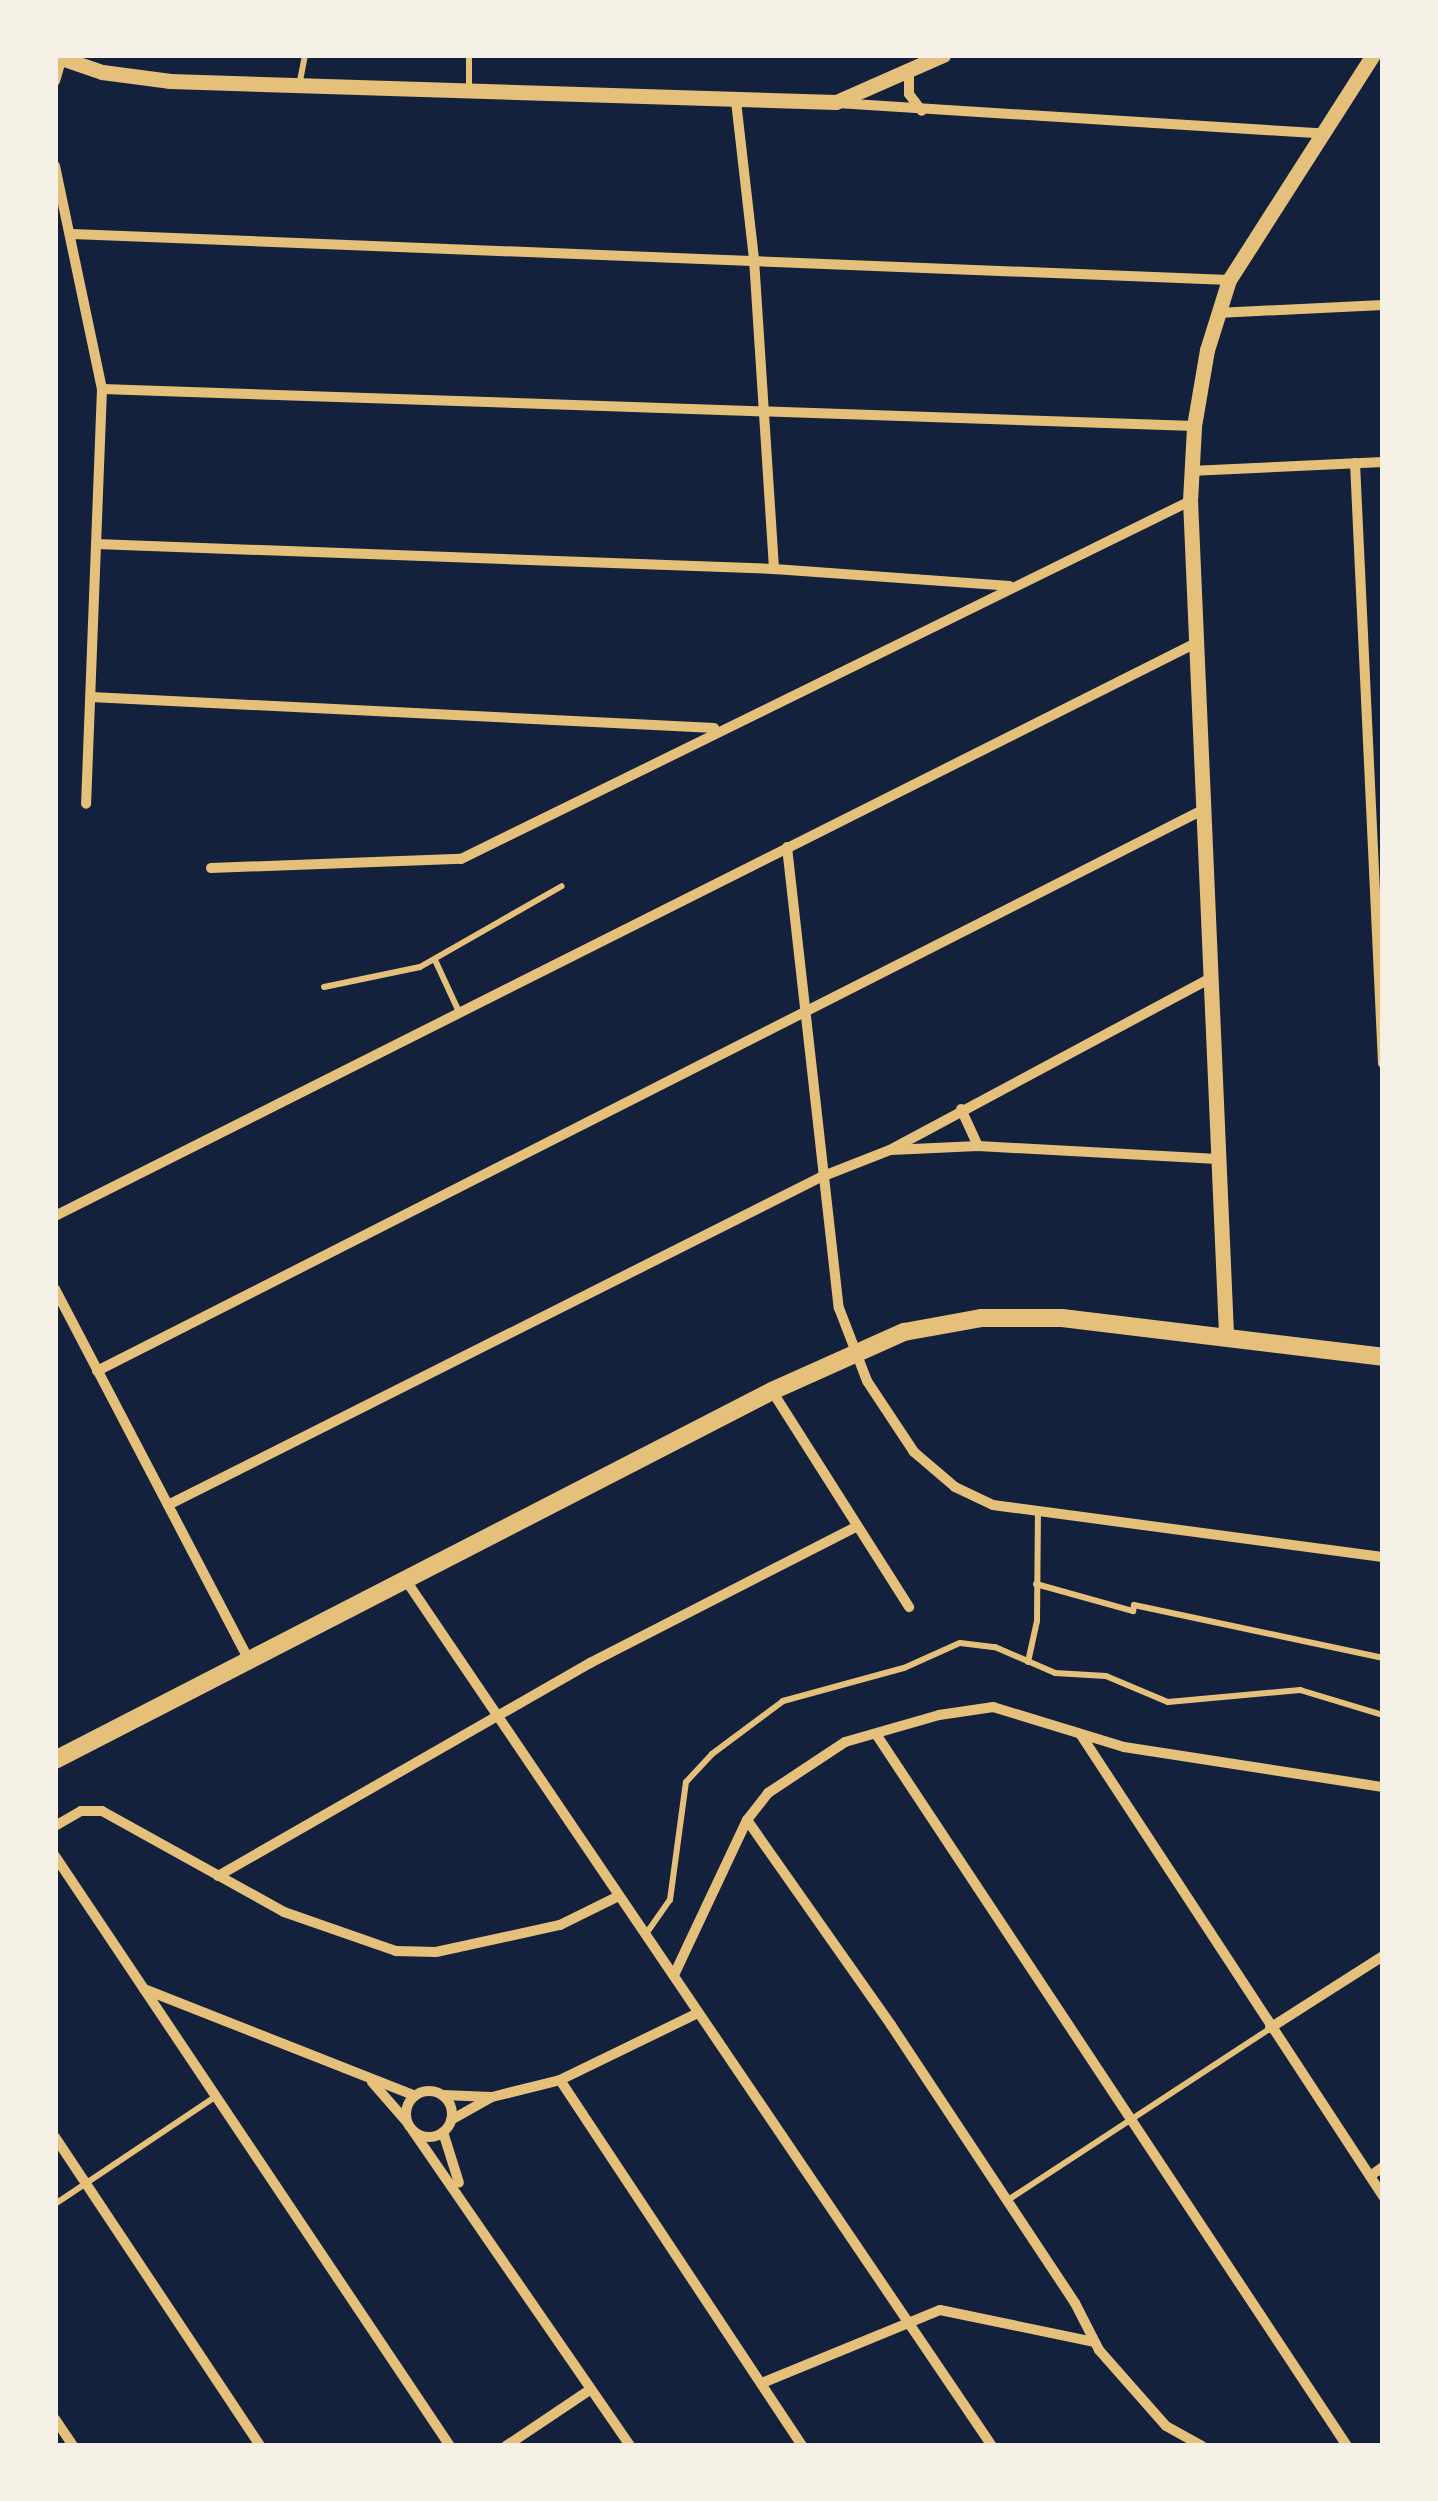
<!DOCTYPE html>
<html>
<head>
<meta charset="utf-8">
<style>
  body { margin:0 }
  #map { position:relative; width:1438px; height:2501px; overflow:hidden; background:#14213d; font-family:"Asap Condensed",sans-serif }
  div>[style] { position:absolute }
  .service>* { height:6px; margin:-3px; padding:0 3px; transform-origin:3px; border-radius:3px; background:#e5c07b }
  .minor>* { height:10px; margin:-5px; padding:0 5px; transform-origin:5px; border-radius:5px; background:#e5c07b }
  .minor>.ring { margin:-5px; padding:0; box-sizing:content-box; background:none; border:10px solid #e5c07b; border-radius:50% }
  .tertiary>* { height:15px; margin:-7.5px; padding:0 7.5px; transform-origin:7.5px; border-radius:7.5px; background:#e5c07b }
  .primary>* { height:18px; margin:-9px; padding:0 9px; transform-origin:9px; border-radius:9px; background:#e5c07b }
  span { translate:-50% -50%; white-space:nowrap; text-align:center; line-height:1.15; -webkit-text-stroke:9px #f6f1e7; paint-order:stroke }
  .frame { position:absolute; inset:0; border:58px solid #f6f1e7; pointer-events:none }
</style>
</head>
<body>
<div id="map">
  <div class="service">
    <div style="left:299px;top:86px;width:32px;rotate:-79deg"></div>
    <div style="left:469px;top:88px;width:33px;rotate:-90deg"></div>
    <div style="left:435px;top:960px;width:57px;rotate:65.2deg"></div>
    <div style="left:324px;top:987px;width:98px;rotate:-11.8deg"></div>
    <div style="left:420px;top:967px;width:163px;rotate:-29.7deg"></div>
    <div style="left:1036px;top:1584px;width:101px;rotate:15.6deg"></div>
    <div style="left:1133px;top:1611px;width:6px;rotate:-81deg"></div>
    <div style="left:1134px;top:1605px;width:255px;rotate:12deg"></div>
    <div style="left:1028px;top:1662px;width:42px;rotate:-77.6deg"></div>
    <div style="left:1037px;top:1621px;width:108px;rotate:-89.5deg"></div>
    <div style="left:648px;top:1931px;width:38px;rotate:-55deg"></div>
    <div style="left:670px;top:1900px;width:119px;rotate:-82.3deg"></div>
    <div style="left:686px;top:1782px;width:38px;rotate:-47deg"></div>
    <div style="left:712px;top:1754px;width:89px;rotate:-36.7deg"></div>
    <div style="left:783px;top:1701px;width:125px;rotate:-15.3deg"></div>
    <div style="left:904px;top:1668px;width:61px;rotate:-24.1deg"></div>
    <div style="left:960px;top:1643px;width:35px;rotate:7deg"></div>
    <div style="left:995px;top:1647px;width:65px;rotate:23.4deg"></div>
    <div style="left:1055px;top:1673px;width:51px;rotate:3.4deg"></div>
    <div style="left:1106px;top:1676px;width:67px;rotate:22.8deg"></div>
    <div style="left:1168px;top:1702px;width:133px;rotate:-5.2deg"></div>
    <div style="left:1300px;top:1690px;width:87px;rotate:16.8deg"></div>
    <div style="left:1008px;top:2200px;width:312px;rotate:-33.2deg"></div>
    <div style="left:55px;top:2204px;width:192px;rotate:-33.8deg"></div>
  </div>
  <div class="minor">
    <div style="left:909px;top:70px;width:24px;rotate:90deg"></div>
    <div style="left:909px;top:94px;width:21px;rotate:53deg"></div>
    <div style="left:55px;top:81px;width:26px;rotate:-74deg"></div>
    <div style="left:736px;top:101px;width:159px;rotate:83.5deg"></div>
    <div style="left:754px;top:259px;width:311px;rotate:86.3deg"></div>
    <div style="left:837px;top:103px;width:487px;rotate:3.6deg"></div>
    <div style="left:55px;top:166px;width:228px;rotate:78.1deg"></div>
    <div style="left:102px;top:389px;width:415px;rotate:92.2deg"></div>
    <div style="left:72px;top:234px;width:1158px;rotate:2.28deg"></div>
    <div style="left:1217px;top:313px;width:166px;rotate:-2.8deg"></div>
    <div style="left:102px;top:389px;width:1093px;rotate:1.94deg"></div>
    <div style="left:1355px;top:463px;width:601px;rotate:87.33deg"></div>
    <div style="left:1190px;top:471px;width:193px;rotate:-2.7deg"></div>
    <div style="left:96px;top:544px;width:678px;rotate:2.11deg"></div>
    <div style="left:774px;top:569px;width:236px;rotate:4.1deg"></div>
    <div style="left:91px;top:697px;width:624px;rotate:2.85deg"></div>
    <div style="left:787px;top:847px;width:464px;rotate:83.6deg"></div>
    <div style="left:839px;top:1308px;width:78px;rotate:69deg"></div>
    <div style="left:867px;top:1381px;width:85px;rotate:56.5deg"></div>
    <div style="left:914px;top:1452px;width:54px;rotate:40.5deg"></div>
    <div style="left:955px;top:1487px;width:42px;rotate:25.3deg"></div>
    <div style="left:993px;top:1505px;width:393px;rotate:7.6deg"></div>
    <div style="left:211px;top:868px;width:250px;rotate:-2.1deg"></div>
    <div style="left:461px;top:859px;width:812px;rotate:-26.15deg"></div>
    <div style="left:961px;top:1109px;width:41px;rotate:65.3deg"></div>
    <div style="left:891px;top:1150px;width:87px;rotate:-2.6deg"></div>
    <div style="left:978px;top:1146px;width:240px;rotate:3.1deg"></div>
    <div style="left:55px;top:1216px;width:1279px;rotate:-26.67deg"></div>
    <div style="left:55px;top:1289px;width:419px;rotate:62.4deg"></div>
    <div style="left:97px;top:1371px;width:1242px;rotate:-26.9deg"></div>
    <div style="left:772px;top:1391px;width:256px;rotate:57.6deg"></div>
    <div style="left:168px;top:1505px;width:731px;rotate:-26.67deg"></div>
    <div style="left:821px;top:1177px;width:74px;rotate:-21.4deg"></div>
    <div style="left:890px;top:1150px;width:364px;rotate:-28.2deg"></div>
    <div style="left:405px;top:1579px;width:1047px;rotate:55.9deg"></div>
    <div style="left:876px;top:1734px;width:854px;rotate:56.51deg"></div>
    <div style="left:1081px;top:1735px;width:551px;rotate:56.77deg"></div>
    <div style="left:747px;top:1820px;width:251px;rotate:54.9deg"></div>
    <div style="left:891px;top:2025px;width:333px;rotate:56.5deg"></div>
    <div style="left:1075px;top:2303px;width:53px;rotate:62.9deg"></div>
    <div style="left:1099px;top:2350px;width:101px;rotate:48.6deg"></div>
    <div style="left:1166px;top:2426px;width:41px;rotate:29.1deg"></div>
    <div style="left:55px;top:1826px;width:30px;rotate:-30deg"></div>
    <div style="left:81px;top:1811px;width:21px"></div>
    <div style="left:102px;top:1811px;width:208px;rotate:29deg"></div>
    <div style="left:284px;top:1912px;width:119px;rotate:19.2deg"></div>
    <div style="left:396px;top:1951px;width:40px;rotate:1.4deg"></div>
    <div style="left:436px;top:1952px;width:127px;rotate:-12.3deg"></div>
    <div style="left:560px;top:1925px;width:66px;rotate:-26.2deg"></div>
    <div style="left:55px;top:1856px;width:710px;rotate:56.2deg"></div>
    <div style="left:218px;top:1876px;width:429px;rotate:-29.8deg"></div>
    <div style="left:590px;top:1663px;width:299px;rotate:-27.1deg"></div>
    <div style="left:674px;top:1975px;width:171px;rotate:-64.8deg"></div>
    <div style="left:747px;top:1820px;width:34px;rotate:-52deg"></div>
    <div style="left:768px;top:1793px;width:92px;rotate:-33.5deg"></div>
    <div style="left:845px;top:1742px;width:98px;rotate:-16deg"></div>
    <div style="left:939px;top:1715px;width:55px;rotate:-8.4deg"></div>
    <div style="left:993px;top:1707px;width:137px;rotate:17deg"></div>
    <div style="left:1124px;top:1747px;width:262px;rotate:8.8deg"></div>
    <div style="left:144px;top:1989px;width:291px;rotate:21.5deg"></div>
    <div style="left:1270px;top:2028px;width:134px;rotate:-32.5deg"></div>
    <div style="left:560px;top:2080px;width:439px;rotate:56.5deg"></div>
    <div style="left:372px;top:2082px;width:53px;rotate:48.8deg"></div>
    <div class="ring" style="left:406px;top:2091px;width:36px;height:36px"></div>
    <div style="left:443px;top:2095px;width:48px;rotate:2.4deg"></div>
    <div style="left:451px;top:2120px;width:47px;rotate:-29.3deg"></div>
    <div style="left:492px;top:2097px;width:70px;rotate:-14deg"></div>
    <div style="left:560px;top:2080px;width:151px;rotate:-25.9deg"></div>
    <div style="left:413px;top:2131px;width:383px;rotate:55.4deg"></div>
    <div style="left:443px;top:2132px;width:53px;rotate:72.6deg"></div>
    <div style="left:55px;top:2137px;width:371px;rotate:56.4deg"></div>
    <div style="left:1370px;top:2176px;width:16px;rotate:-35deg"></div>
    <div style="left:762px;top:2383px;width:192px;rotate:-22.3deg"></div>
    <div style="left:940px;top:2310px;width:157px;rotate:11.7deg"></div>
    <div style="left:55px;top:2419px;width:32px;rotate:56deg"></div>
    <div style="left:506px;top:2446px;width:102px;rotate:-33.8deg"></div>
  </div>
  <div class="tertiary">
    <div style="left:55px;top:56px;width:50px;rotate:18.8deg"></div>
    <div style="left:102px;top:72px;width:69px;rotate:7.5deg"></div>
    <div style="left:170px;top:81px;width:666px;rotate:1.81deg"></div>
    <div style="left:836px;top:102px;width:117px;rotate:-23.7deg"></div>
    <div style="left:1226px;top:1334px;width:834px;rotate:-92.47deg"></div>
    <div style="left:1190px;top:501px;width:75px;rotate:-86.9deg"></div>
    <div style="left:1194px;top:426px;width:77px;rotate:-80.3deg"></div>
    <div style="left:1207px;top:350px;width:73px;rotate:-72.6deg"></div>
    <div style="left:1229px;top:280px;width:267px;rotate:-57.4deg"></div>
  </div>
  <div class="primary">
    <div style="left:55px;top:1760px;width:806px;rotate:-27.23deg"></div>
    <div style="left:772px;top:1391px;width:145px;rotate:-24.1deg"></div>
    <div style="left:904px;top:1332px;width:78px;rotate:-10.3deg"></div>
    <div style="left:981px;top:1318px;width:81px"></div>
    <div style="left:1062px;top:1318px;width:323px;rotate:6.9deg"></div>
  </div>
  <div class="frame"></div>
</div>
</body>
</html>
